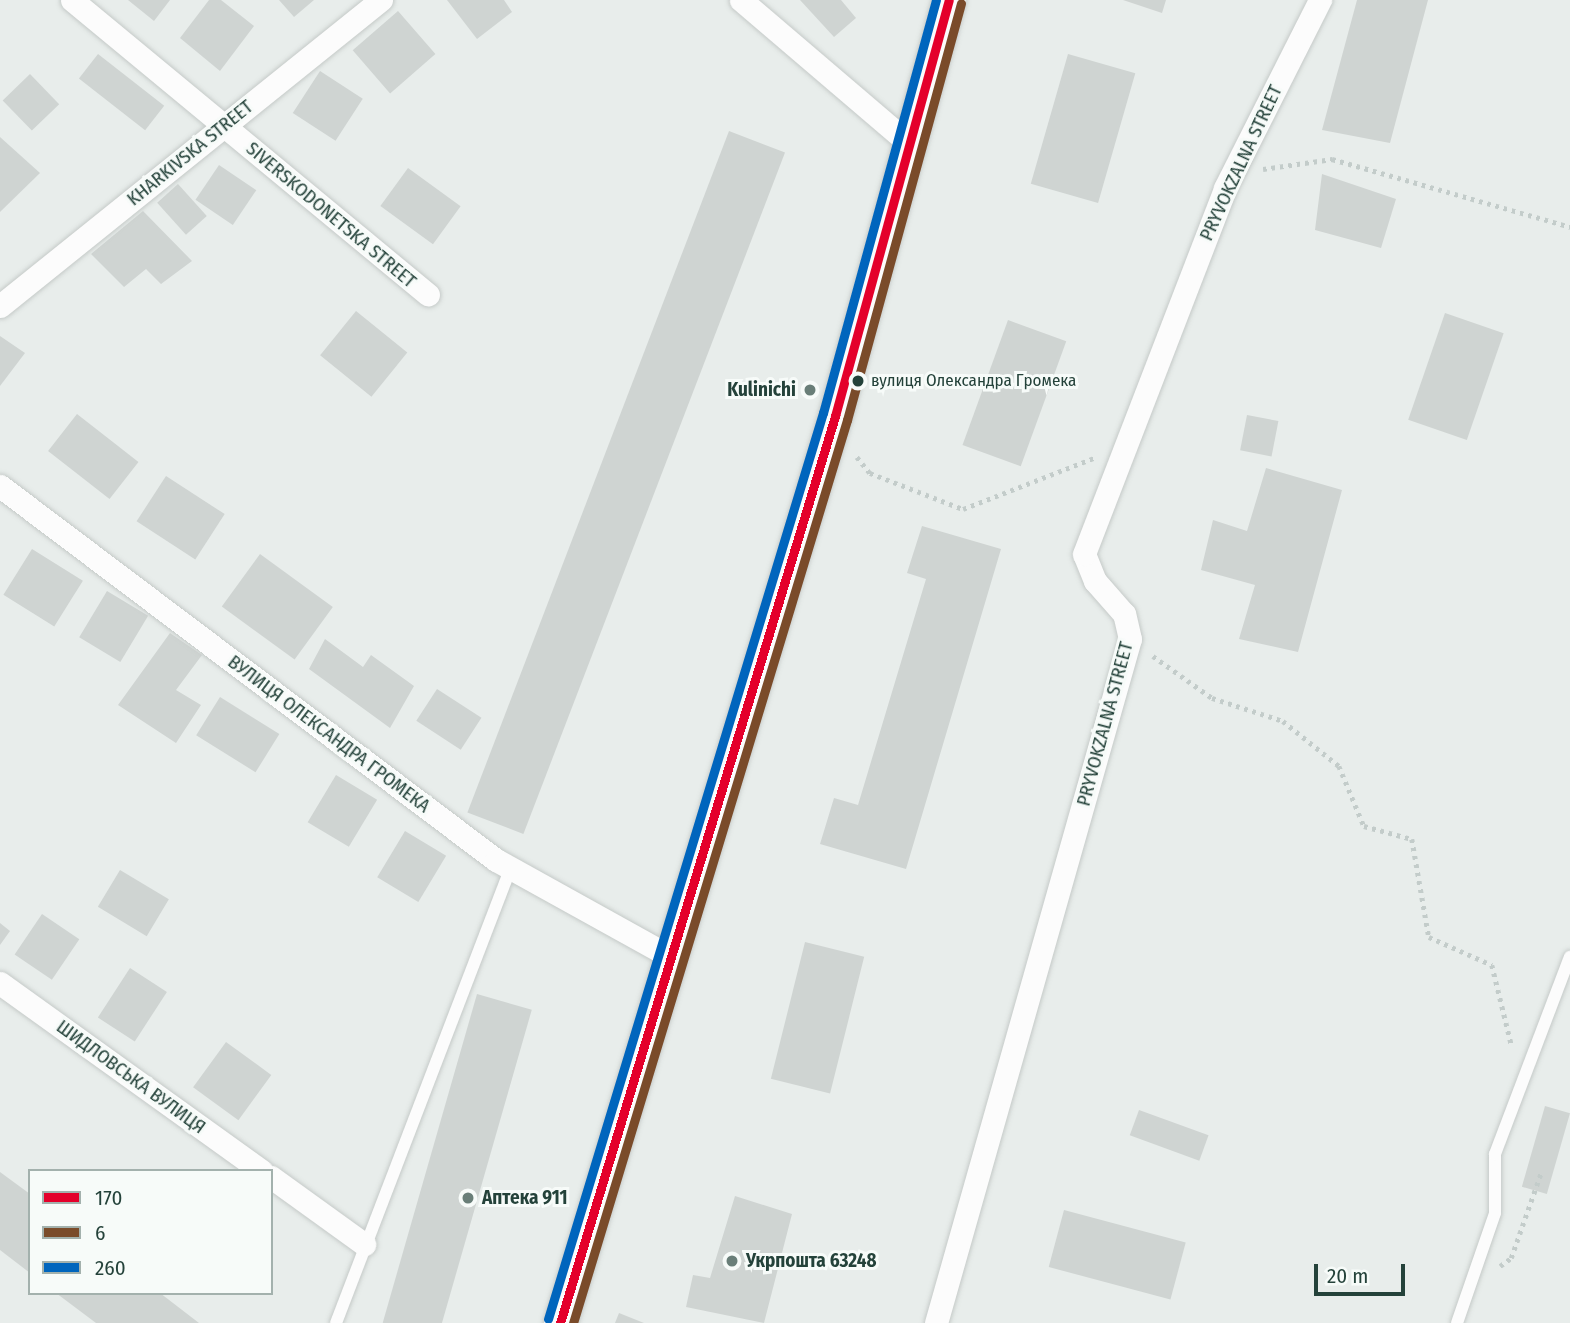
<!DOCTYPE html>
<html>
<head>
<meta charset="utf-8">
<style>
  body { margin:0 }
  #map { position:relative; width:1570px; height:1323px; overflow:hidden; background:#e8edeb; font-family:"Fira Sans Condensed",sans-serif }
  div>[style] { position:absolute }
  .building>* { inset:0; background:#cfd4d2; transform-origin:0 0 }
  .path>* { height:4.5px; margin-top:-2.25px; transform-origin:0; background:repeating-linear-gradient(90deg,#c3ccca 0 3.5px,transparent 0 8.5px) }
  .roads { filter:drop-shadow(0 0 2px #c5cac8) drop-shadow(0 0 2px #c5cac8) }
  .service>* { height:12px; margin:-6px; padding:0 6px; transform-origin:6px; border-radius:6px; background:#fcfcfc }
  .minor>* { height:23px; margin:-11.5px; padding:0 11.5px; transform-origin:11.5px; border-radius:11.5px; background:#fcfcfc }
  .secondary>* { height:33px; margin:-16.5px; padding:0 16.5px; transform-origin:16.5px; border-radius:16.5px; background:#fcfcfc }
  .bus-1>* { height:9px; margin:-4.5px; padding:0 4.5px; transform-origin:4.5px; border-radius:4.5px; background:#e4002b }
  .bus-2>* { height:9px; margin:-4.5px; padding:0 4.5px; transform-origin:4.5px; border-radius:4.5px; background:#7a4b2a }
  .bus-3>* { height:9px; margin:-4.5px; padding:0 4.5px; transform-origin:4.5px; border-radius:4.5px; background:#0065bd }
  .dots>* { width:19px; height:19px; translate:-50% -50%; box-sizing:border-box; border:4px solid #f7fbf9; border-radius:50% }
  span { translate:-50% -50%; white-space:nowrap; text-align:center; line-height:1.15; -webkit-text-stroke:6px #f7fbf9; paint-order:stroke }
  .bus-label { font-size:17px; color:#24423a }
  .left { translate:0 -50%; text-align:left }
  .street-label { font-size:19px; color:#24423a }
  .poi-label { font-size:19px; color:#24423a; font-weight:700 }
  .right { translate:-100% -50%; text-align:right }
  .legend { position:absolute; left:28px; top:1169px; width:245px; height:126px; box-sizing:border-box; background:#f7fbf9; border:2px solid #a3b1ad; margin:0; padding:9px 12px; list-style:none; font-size:21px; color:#24423a }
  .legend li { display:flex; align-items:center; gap:14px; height:35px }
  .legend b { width:35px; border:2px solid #a3b1ad }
  .scale { position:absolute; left:1314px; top:1264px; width:91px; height:32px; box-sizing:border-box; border:4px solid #24423a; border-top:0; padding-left:9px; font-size:21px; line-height:24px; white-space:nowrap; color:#24423a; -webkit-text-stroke:5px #f7fbf9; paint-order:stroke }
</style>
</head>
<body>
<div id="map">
  <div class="building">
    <div style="clip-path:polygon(128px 0,170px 0,154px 21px)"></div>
    <div style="clip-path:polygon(209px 0,221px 0,254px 26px,220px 71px,180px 38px)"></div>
    <div style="clip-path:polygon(279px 0,314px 0,294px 17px)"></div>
    <div style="clip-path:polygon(447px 0,504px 0,512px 12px,477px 39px)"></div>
    <div style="clip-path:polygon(800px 0,841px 0,856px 18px,834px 37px)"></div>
    <div style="clip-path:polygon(1123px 0,1166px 0,1162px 13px)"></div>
    <div style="clip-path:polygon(1357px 0,1428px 0,1390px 143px,1322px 130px)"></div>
    <div style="left:398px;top:11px;width:57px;height:60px;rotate:49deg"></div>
    <div style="left:98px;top:54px;width:84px;height:31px;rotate:38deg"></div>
    <div style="left:1068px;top:54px;width:70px;height:135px;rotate:16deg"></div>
    <div style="left:320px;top:71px;width:51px;height:50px;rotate:33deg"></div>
    <div style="left:30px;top:74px;width:42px;height:38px;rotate:46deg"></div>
    <div style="left:729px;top:131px;width:60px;height:730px;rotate:21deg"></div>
    <div style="clip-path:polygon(0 137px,40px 173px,0 212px)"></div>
    <div style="left:219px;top:165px;width:45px;height:42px;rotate:34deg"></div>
    <div style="left:408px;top:168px;width:65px;height:47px;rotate:36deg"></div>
    <div style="clip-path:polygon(1322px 174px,1396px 199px,1381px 248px,1315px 230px)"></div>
    <div style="left:178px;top:184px;width:43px;height:28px;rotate:48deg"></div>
    <div style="clip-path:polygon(143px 211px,192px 261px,161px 284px,146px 269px,124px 287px,91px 254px)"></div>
    <div style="left:356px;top:311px;width:66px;height:57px;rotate:39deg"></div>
    <div style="left:1445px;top:313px;width:62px;height:113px;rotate:19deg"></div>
    <div style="left:1008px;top:320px;width:62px;height:133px;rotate:20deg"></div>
    <div style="clip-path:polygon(0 336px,25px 353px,0 386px)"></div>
    <div style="left:77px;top:414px;width:78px;height:47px;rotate:38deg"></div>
    <div style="left:1247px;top:415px;width:32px;height:36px;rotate:11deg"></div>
    <div style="clip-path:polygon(1266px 468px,1342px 490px,1298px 652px,1239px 639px,1255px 585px,1201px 570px,1213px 520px,1247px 531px)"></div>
    <div style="left:166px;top:476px;width:70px;height:54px;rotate:33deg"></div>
    <div style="clip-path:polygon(922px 526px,1001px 549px,906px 869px,820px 844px,834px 798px,858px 805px,926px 579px,907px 573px)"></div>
    <div style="left:32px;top:549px;width:60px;height:54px;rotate:32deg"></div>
    <div style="left:260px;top:554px;width:90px;height:65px;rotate:36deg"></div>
    <div style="left:107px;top:591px;width:48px;height:54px;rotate:31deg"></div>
    <div style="clip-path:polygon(170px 633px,202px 655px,176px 690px,201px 705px,176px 743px,118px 705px)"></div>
    <div style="clip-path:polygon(325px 639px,363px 667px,371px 655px,414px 686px,390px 728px,309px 669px)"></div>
    <div style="left:437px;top:689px;width:53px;height:38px;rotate:33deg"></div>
    <div style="left:220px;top:697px;width:70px;height:45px;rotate:32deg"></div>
    <div style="left:336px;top:775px;width:48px;height:55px;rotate:31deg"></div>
    <div style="left:405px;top:831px;width:48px;height:54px;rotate:31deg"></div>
    <div style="left:120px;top:870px;width:57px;height:43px;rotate:31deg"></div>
    <div style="left:42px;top:914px;width:45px;height:49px;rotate:34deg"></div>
    <div style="clip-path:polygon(0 923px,10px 931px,0 945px)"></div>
    <div style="left:805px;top:942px;width:61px;height:141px;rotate:14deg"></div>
    <div style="left:130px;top:968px;width:44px;height:59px;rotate:33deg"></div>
    <div style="left:477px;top:994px;width:57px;height:342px;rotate:16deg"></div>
    <div style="left:226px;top:1042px;width:56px;height:56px;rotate:36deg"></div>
    <div style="left:1545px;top:1106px;width:26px;height:84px;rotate:16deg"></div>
    <div style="left:1139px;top:1110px;width:74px;height:27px;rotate:20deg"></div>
    <div style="clip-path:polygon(0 1172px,30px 1194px,30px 1273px,0 1250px)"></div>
    <div style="clip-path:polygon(735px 1196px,792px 1214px,764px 1323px,686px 1307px,693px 1275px,710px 1278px)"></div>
    <div style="left:1064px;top:1210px;width:126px;height:59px;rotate:15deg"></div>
    <div style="clip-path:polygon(56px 1293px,160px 1293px,199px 1323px,96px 1323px)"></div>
    <div style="clip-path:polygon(619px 1313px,644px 1323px,615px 1323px)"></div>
  </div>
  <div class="path">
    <div style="left:1263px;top:169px;width:70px;rotate:-8.2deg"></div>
    <div style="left:1332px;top:159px;width:248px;rotate:15.9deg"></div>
    <div style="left:857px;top:457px;width:21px;rotate:51deg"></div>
    <div style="left:870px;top:473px;width:100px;rotate:21.2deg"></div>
    <div style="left:963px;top:509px;width:141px;rotate:-21.3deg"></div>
    <div style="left:1153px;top:656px;width:72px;rotate:35.4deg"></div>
    <div style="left:1212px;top:698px;width:75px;rotate:17.9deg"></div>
    <div style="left:1283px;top:721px;width:72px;rotate:38.8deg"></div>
    <div style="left:1339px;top:766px;width:65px;rotate:67.4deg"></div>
    <div style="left:1364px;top:826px;width:50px;rotate:15.2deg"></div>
    <div style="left:1412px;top:839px;width:99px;rotate:80.2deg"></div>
    <div style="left:1429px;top:937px;width:69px;rotate:24deg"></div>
    <div style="left:1492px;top:965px;width:84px;rotate:76.3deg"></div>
    <div style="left:1500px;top:1266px;width:14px;rotate:-36deg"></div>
    <div style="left:1511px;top:1258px;width:93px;rotate:-70.6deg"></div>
  </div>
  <div class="roads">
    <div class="service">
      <div style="left:336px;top:1323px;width:487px;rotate:-69deg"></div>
      <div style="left:1457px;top:1323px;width:116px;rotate:-70.9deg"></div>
      <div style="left:1495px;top:1213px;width:59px;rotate:-90deg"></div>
      <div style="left:1495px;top:1154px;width:211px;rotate:-69.2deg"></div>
    </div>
    <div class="minor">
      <div style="left:72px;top:0;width:462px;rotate:39.6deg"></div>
      <div style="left:741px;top:0;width:218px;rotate:40.5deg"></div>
      <div style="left:0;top:306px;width:489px;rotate:-38.8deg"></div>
      <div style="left:0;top:486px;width:621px;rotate:37.02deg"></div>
      <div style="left:496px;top:860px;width:202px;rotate:29deg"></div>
      <div style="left:0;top:983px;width:322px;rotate:35.7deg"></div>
      <div style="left:271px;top:1177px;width:115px;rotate:35.8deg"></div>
      <div style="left:936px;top:1323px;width:711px;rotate:-74.17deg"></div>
      <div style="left:1130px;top:639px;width:26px;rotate:-103deg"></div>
      <div style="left:1124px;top:614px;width:44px;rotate:-131.3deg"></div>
      <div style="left:1095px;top:581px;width:29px;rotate:-112deg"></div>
      <div style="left:1084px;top:554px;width:392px;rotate:-68.9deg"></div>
      <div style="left:1225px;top:188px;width:211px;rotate:-63.2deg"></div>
    </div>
    <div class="secondary">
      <div style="left:560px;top:1323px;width:948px;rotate:-73.13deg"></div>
      <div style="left:835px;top:416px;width:431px;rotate:-74.7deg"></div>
    </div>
  </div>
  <div class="bus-1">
    <div style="left:560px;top:1323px;width:948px;rotate:-73.13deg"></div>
    <div style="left:835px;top:416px;width:431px;rotate:-74.7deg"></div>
  </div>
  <div class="bus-2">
    <div style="left:573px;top:1323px;width:944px;rotate:-73.12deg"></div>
    <div style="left:847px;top:420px;width:432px;rotate:-74.7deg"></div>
  </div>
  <div class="bus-3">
    <div style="left:548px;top:1319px;width:947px;rotate:-73.12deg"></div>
    <div style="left:823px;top:413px;width:428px;rotate:-74.7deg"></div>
  </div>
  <div class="dots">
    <div style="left:858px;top:381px;background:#24423a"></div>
    <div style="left:810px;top:390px;background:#697e78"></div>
    <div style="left:468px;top:1198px;background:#697e78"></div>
    <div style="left:732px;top:1261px;background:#697e78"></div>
  </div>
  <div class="bus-label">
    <span class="left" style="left:871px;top:381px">вулиця Олександра Громека</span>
  </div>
  <div class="street-label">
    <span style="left:190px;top:153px;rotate:-39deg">KHARKIVSKA STREET</span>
    <span style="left:1241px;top:163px;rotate:-65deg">PRYVOKZALNA STREET</span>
    <span style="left:331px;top:215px;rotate:40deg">SIVERSKODONETSKA STREET</span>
    <span style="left:1105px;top:724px;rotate:-75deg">PRYVOKZALNA STREET</span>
    <span style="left:329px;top:734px;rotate:37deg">ВУЛИЦЯ ОЛЕКСАНДРА ГРОМЕКА</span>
    <span style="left:131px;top:1077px;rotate:36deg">ШИДЛОВСЬКА ВУЛИЦЯ</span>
  </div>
  <div class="poi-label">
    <span class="right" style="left:796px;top:390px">Kulinichi</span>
    <span class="left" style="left:482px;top:1198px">Аптека 911</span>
    <span class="left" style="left:746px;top:1261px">Укрпошта 63248</span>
  </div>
  <ul class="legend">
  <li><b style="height:9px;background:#e4002b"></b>170</li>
  <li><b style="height:9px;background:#7a4b2a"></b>6</li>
  <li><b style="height:9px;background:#0065bd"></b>260</li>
  </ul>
  <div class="scale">20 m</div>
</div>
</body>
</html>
